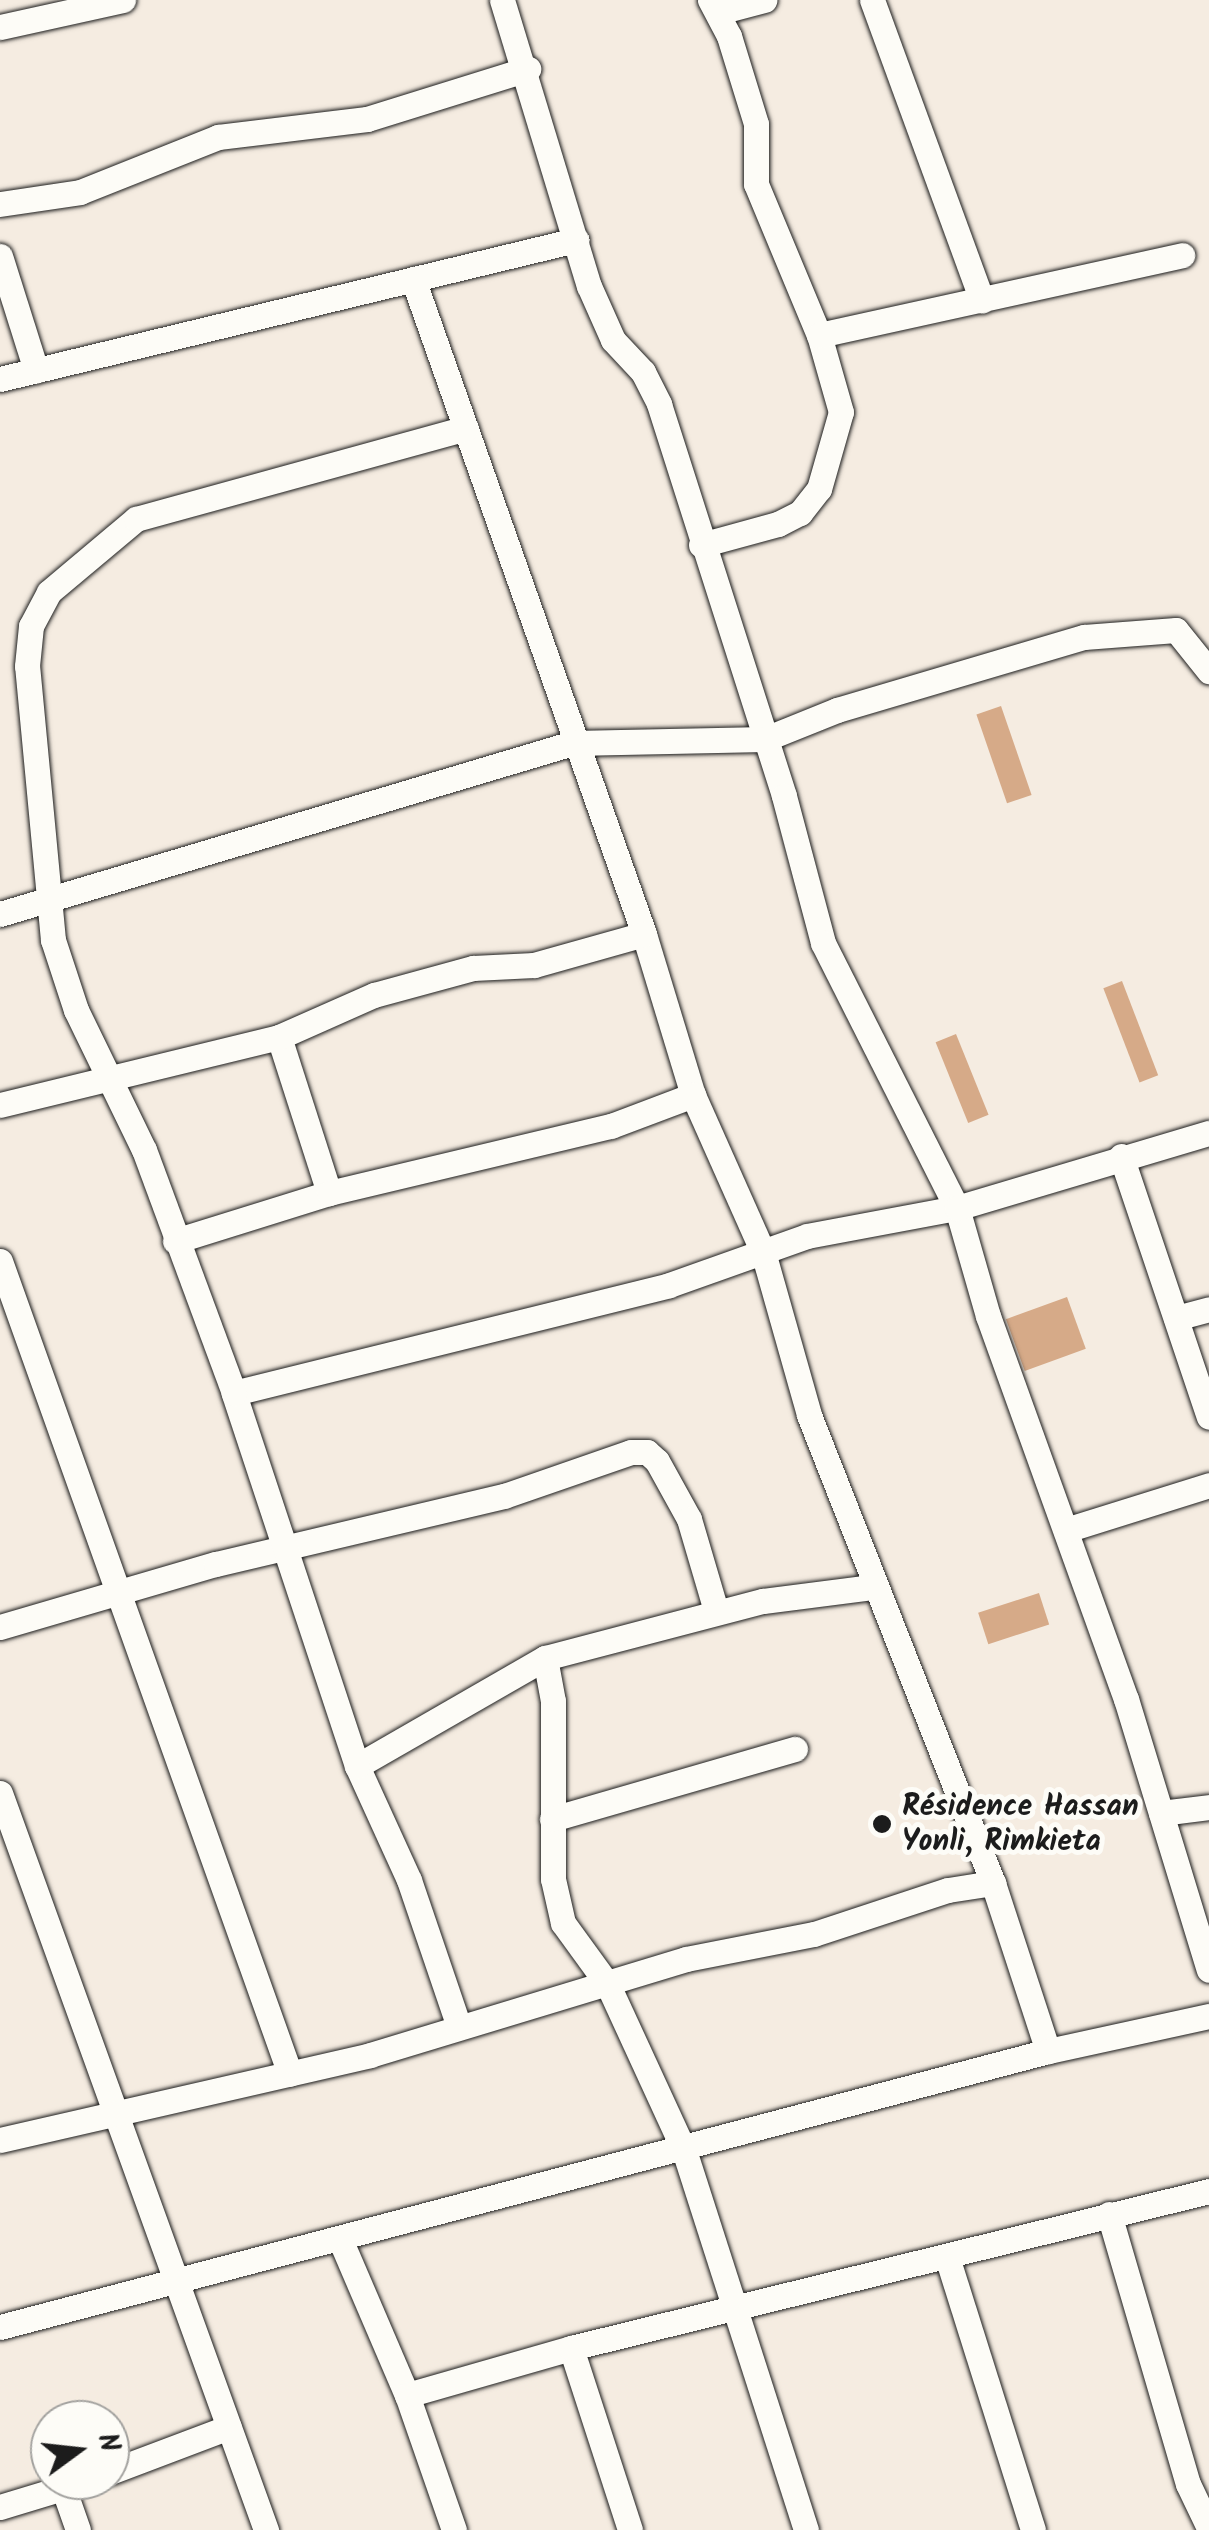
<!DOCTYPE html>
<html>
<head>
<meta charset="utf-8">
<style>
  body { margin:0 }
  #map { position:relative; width:1209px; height:2530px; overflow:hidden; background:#f5ece1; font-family:Kalam,sans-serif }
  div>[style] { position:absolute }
  .building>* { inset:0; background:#d6aa88; transform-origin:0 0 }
  .roads { filter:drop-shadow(0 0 2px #1c1c1c) drop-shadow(0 0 2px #1c1c1c) }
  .minor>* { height:25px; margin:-12.5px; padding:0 12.5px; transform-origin:12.5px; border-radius:12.5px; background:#fdfcf7 }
  .dots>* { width:28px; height:28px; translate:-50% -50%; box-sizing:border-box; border:5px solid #fdfcf7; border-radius:50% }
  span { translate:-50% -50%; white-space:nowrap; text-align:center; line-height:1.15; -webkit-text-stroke:10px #fdfcf7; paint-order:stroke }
  .poi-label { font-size:30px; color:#1c1c1c; font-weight:700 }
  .left { translate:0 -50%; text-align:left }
  .north { position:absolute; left:30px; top:2400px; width:100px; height:100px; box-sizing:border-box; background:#fdfcf7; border:2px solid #a3a29f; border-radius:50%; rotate:75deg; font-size:28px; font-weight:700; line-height:40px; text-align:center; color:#1c1c1c }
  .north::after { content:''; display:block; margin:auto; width:35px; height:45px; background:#1c1c1c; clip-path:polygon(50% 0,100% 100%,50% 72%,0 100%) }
</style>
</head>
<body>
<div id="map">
  <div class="building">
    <div style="left:1001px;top:706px;width:94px;height:26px;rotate:71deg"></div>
    <div style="left:1122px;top:981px;width:101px;height:20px;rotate:69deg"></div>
    <div style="left:956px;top:1034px;width:87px;height:22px;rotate:68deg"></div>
    <div style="left:1067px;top:1297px;width:55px;height:65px;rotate:70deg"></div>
    <div style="left:1039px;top:1593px;width:33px;height:64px;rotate:72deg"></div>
  </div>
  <div class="roads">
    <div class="minor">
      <div style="left:502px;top:0;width:299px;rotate:73.1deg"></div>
      <div style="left:589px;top:286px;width:59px;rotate:66deg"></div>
      <div style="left:613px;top:340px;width:44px;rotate:46.8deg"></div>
      <div style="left:643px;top:372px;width:36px;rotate:63deg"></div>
      <div style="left:659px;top:404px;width:411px;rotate:72.3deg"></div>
      <div style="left:784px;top:796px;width:152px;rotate:75.1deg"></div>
      <div style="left:823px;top:943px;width:297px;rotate:63.2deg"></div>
      <div style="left:957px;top:1208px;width:112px;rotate:74deg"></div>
      <div style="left:988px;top:1316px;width:407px;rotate:70.2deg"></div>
      <div style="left:1126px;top:1699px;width:283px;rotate:73deg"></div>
      <div style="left:710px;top:0;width:41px;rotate:62.2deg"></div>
      <div style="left:729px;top:36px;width:92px;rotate:72.9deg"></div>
      <div style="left:756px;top:124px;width:60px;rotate:90deg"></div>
      <div style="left:756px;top:184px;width:164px;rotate:67.4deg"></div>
      <div style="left:872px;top:0;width:320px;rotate:69.9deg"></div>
      <div style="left:719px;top:12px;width:47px;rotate:-14.9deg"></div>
      <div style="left:0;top:27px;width:126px;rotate:-12.4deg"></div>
      <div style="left:0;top:204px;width:81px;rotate:-8.5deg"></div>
      <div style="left:80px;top:192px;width:149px;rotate:-21.7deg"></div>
      <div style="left:218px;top:137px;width:150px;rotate:-6.9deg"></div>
      <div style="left:367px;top:119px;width:169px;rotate:-17.3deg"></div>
      <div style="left:0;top:256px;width:120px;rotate:72.5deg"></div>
      <div style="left:413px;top:279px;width:695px;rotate:70.57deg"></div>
      <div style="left:644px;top:934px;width:168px;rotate:73.1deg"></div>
      <div style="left:693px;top:1095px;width:172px;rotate:66deg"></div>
      <div style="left:763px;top:1252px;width:169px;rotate:74.2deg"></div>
      <div style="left:809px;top:1415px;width:503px;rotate:68.54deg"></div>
      <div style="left:993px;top:1883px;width:177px;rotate:71.9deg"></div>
      <div style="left:0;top:379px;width:593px;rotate:-13.57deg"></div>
      <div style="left:701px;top:545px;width:80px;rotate:-15.3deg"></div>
      <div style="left:778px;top:524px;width:25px;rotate:-27deg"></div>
      <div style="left:800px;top:513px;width:31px;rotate:-52deg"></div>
      <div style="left:819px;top:489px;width:80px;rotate:-74.1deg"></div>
      <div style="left:841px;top:412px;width:80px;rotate:-105.9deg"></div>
      <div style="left:819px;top:335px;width:372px;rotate:-12.4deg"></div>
      <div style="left:0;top:914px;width:598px;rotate:-16.62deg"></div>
      <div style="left:573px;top:743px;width:192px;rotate:-1.2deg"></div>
      <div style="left:765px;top:739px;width:78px;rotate:-21.9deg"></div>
      <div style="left:837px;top:710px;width:258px;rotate:-16.5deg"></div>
      <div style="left:1084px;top:637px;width:92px;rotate:-4.4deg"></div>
      <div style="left:1176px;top:630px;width:53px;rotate:51.2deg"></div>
      <div style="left:279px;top:1037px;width:164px;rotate:72.2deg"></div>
      <div style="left:0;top:1105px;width:287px;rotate:-13.7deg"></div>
      <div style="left:279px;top:1037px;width:104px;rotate:-23.9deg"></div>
      <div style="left:374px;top:995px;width:103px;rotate:-15.3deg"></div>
      <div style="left:473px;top:968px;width:61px;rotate:-2.8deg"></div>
      <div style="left:534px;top:965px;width:114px;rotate:-15.7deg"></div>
      <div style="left:1121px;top:1156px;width:275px;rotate:71.4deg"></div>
      <div style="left:175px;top:1241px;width:161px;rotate:-17.3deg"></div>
      <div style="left:329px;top:1193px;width:290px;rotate:-13.4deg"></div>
      <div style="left:611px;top:1126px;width:88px;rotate:-20.7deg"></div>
      <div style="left:0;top:1261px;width:863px;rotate:70.37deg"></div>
      <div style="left:1176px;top:1318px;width:34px;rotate:-15deg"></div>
      <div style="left:234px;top:1393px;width:448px;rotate:-13.9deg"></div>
      <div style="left:669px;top:1285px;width:146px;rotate:-19.5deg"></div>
      <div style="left:807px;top:1236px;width:153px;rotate:-10.6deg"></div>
      <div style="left:957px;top:1208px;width:263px;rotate:-16.6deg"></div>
      <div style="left:1069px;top:1529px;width:147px;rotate:-17.4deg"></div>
      <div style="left:0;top:1627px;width:225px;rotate:-16.3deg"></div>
      <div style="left:216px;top:1564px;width:296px;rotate:-13.3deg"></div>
      <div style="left:504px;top:1496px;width:134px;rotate:-19.1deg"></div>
      <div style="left:631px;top:1452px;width:16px"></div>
      <div style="left:647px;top:1452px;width:13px;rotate:42deg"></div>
      <div style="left:657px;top:1461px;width:66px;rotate:61.1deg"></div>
      <div style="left:689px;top:1519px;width:96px;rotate:73.6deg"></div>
      <div style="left:545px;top:1658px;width:44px;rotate:79.5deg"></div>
      <div style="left:553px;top:1701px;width:178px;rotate:90deg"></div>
      <div style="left:553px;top:1879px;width:45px;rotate:77.2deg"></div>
      <div style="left:563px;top:1923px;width:77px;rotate:54deg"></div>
      <div style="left:608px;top:1985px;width:182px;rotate:65.3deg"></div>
      <div style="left:684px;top:2150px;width:399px;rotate:72.2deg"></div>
      <div style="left:357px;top:1766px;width:217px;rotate:-29.9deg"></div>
      <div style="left:545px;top:1658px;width:225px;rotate:-14.7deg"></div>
      <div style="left:763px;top:1601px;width:110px;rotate:-7.3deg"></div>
      <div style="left:0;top:1793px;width:784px;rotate:70.15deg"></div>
      <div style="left:1161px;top:1813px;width:48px;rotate:-7.1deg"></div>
      <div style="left:552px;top:1819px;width:253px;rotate:-16.1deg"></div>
      <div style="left:458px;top:2024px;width:152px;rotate:-108.8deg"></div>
      <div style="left:409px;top:1880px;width:125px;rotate:-114.5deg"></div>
      <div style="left:357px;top:1766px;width:393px;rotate:-108.3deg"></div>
      <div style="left:234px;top:1393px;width:259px;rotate:-110.3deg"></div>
      <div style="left:144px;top:1150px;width:156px;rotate:-115.9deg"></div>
      <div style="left:76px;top:1010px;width:74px;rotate:-108.2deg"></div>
      <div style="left:53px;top:940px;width:275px;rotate:-95.4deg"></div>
      <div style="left:27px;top:666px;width:40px;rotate:-84.3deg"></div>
      <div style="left:31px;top:626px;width:38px;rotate:-62deg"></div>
      <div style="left:49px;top:592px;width:114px;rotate:-40deg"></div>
      <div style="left:136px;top:519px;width:342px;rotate:-15.4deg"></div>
      <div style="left:0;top:2140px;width:380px;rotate:-12.9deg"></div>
      <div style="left:370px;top:2055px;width:330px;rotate:-16.9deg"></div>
      <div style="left:686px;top:1959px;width:130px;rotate:-11.1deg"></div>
      <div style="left:814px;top:1934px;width:141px;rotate:-18.2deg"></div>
      <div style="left:948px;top:1890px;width:46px;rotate:-8.8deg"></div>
      <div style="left:1109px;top:2214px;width:281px;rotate:73.7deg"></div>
      <div style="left:1188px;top:2484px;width:49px;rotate:64.5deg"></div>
      <div style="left:340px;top:2239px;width:170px;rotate:66.8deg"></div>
      <div style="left:407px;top:2395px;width:143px;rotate:70.8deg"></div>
      <div style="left:947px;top:2257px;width:286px;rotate:72.5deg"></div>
      <div style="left:0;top:2327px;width:1084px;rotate:-14.75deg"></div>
      <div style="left:1048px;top:2051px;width:165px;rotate:-12.3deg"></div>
      <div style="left:571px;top:2348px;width:191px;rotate:72deg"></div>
      <div style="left:407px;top:2395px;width:171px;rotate:-16deg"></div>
      <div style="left:571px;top:2348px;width:657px;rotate:-13.82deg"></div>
      <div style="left:110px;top:2472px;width:127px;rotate:-20.7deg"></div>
      <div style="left:64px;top:2490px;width:42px;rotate:70.7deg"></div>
      <div style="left:0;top:2507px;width:93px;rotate:-16.9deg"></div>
    </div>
  </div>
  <div class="dots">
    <div style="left:882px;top:1824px;background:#1c1c1c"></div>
  </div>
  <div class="poi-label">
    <span class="left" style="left:902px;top:1824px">Résidence Hassan<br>Yonli, Rimkieta</span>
  </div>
  <div class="north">N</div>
</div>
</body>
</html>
